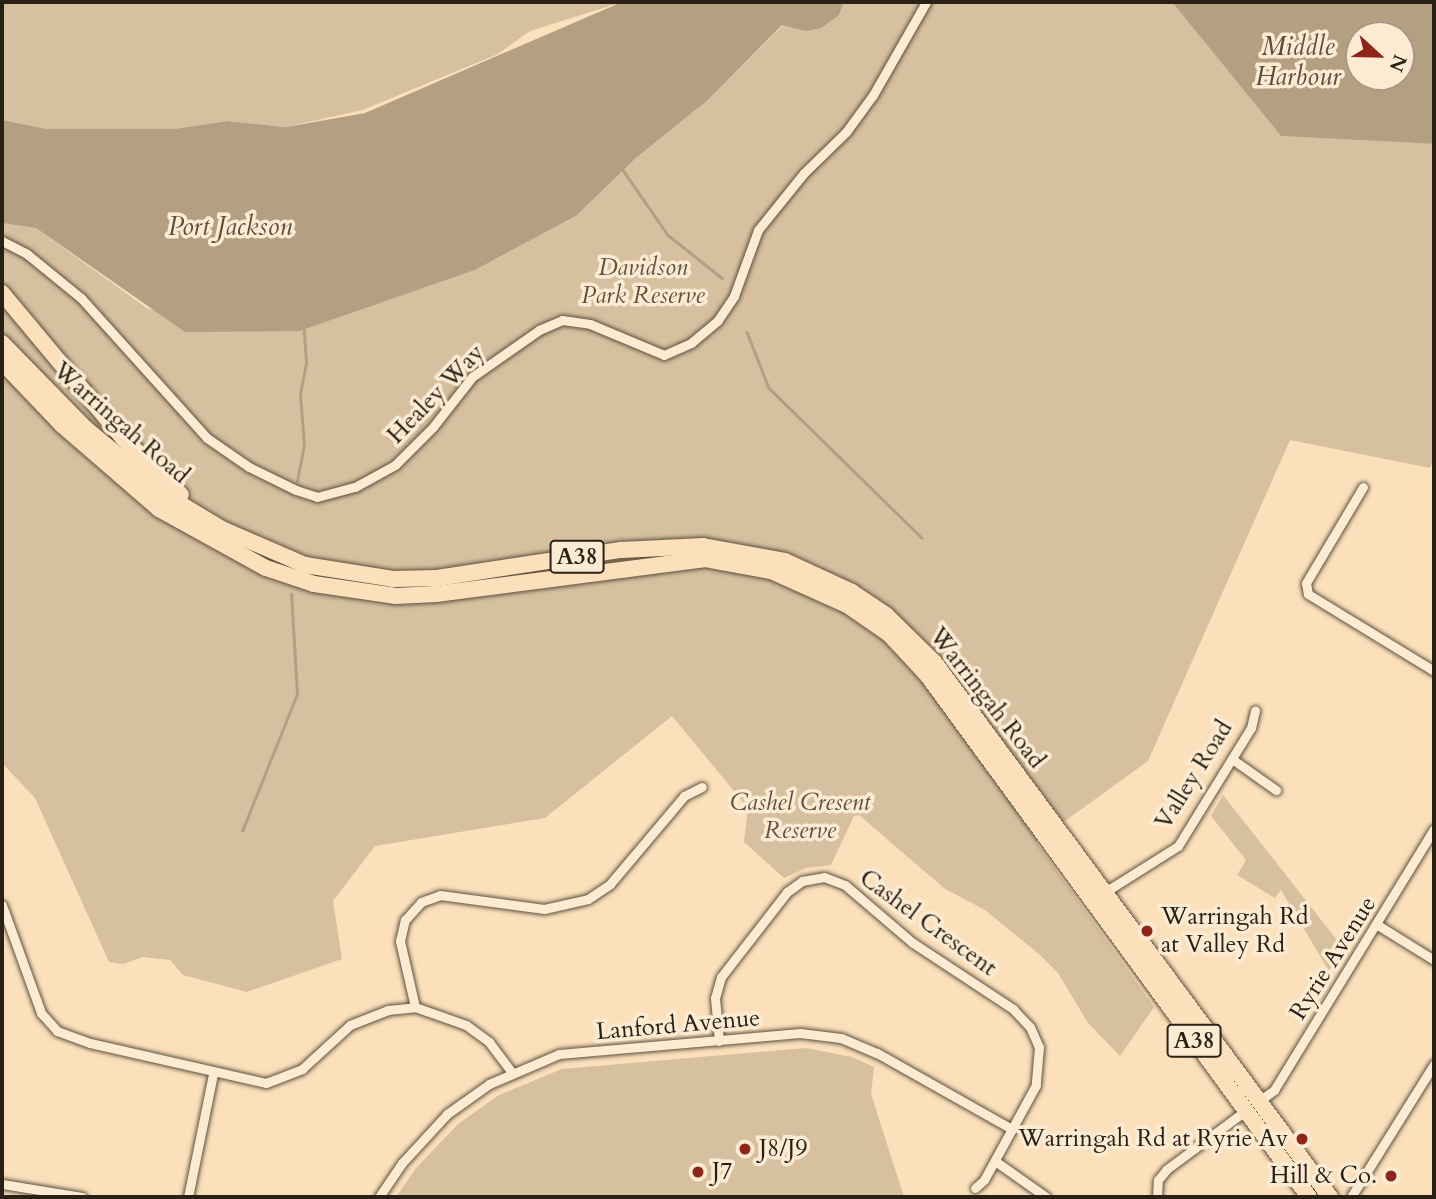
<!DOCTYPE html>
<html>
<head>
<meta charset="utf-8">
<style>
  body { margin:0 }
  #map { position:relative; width:1436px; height:1199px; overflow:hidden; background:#fbe0bb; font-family:Cardo,serif }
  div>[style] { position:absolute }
  .green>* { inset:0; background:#d7c09f }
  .water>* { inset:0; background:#b49f83 }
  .stream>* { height:2.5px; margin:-1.25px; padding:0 1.25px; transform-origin:1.25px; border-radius:1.25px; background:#b49f83 }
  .roads { filter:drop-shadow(0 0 2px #5e513f) drop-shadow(0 0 2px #5e513f) }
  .street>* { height:9px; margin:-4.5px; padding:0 4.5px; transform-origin:4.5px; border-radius:4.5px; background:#fcebd3 }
  .highway>* { height:16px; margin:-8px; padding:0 8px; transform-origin:8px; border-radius:8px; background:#fbe0bb }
  .dots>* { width:19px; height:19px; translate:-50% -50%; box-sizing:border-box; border:4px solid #fcebd3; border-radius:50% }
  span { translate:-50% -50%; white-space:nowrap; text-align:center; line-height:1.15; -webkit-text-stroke:7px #fcebd3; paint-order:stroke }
  .shield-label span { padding:2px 5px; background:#fcebd3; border:2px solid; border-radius:5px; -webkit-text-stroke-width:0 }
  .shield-label { font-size:23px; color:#292116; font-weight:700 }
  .park-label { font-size:24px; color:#5d513f; font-style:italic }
  .street-label { font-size:24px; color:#292116 }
  .poi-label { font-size:24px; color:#292116 }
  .left { translate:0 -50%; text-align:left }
  .right { translate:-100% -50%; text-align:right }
  .water-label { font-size:26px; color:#5a4d3c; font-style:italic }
  .frame { position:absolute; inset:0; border:4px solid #292116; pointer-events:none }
  .north { position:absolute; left:1345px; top:21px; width:70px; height:70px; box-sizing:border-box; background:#fcebd3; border:2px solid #a89a87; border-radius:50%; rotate:112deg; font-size:19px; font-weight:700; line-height:28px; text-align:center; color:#292116 }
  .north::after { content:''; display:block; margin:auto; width:24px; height:32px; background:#8f2418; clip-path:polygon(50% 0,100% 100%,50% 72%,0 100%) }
</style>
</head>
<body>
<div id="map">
  <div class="green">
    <div style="clip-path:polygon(2px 2px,622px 2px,530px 31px,498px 54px,363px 110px,286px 127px,228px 121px,174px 129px,47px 129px,2px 120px)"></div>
    <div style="clip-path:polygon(844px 2px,1172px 2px,1281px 136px,1434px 144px,1434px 459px,1430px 468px,1290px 440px,1148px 761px,1036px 842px,1154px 1007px,1120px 1056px,1088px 1023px,1058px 973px,1040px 955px,985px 910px,945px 889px,859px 815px,854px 816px,831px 865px,806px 868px,784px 878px,744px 842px,748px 808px,672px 716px,545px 818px,375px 846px,333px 901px,342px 959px,247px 992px,183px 975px,170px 960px,143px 957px,123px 964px,109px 962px,35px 798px,2px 763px,2px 223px,36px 228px,148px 309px,300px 331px,475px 270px,576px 216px,636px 158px,709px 99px,783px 25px,805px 31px,839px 15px)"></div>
    <div style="clip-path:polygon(1223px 795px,1344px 949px,1329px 971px,1281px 890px,1275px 898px,1237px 875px,1246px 860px,1211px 816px)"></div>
    <div style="clip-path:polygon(806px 1048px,852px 1057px,874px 1067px,871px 1094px,904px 1197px,396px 1197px,416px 1168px,458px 1124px,499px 1095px,562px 1069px)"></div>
  </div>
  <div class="water">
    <div style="clip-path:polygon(622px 2px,844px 2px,839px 15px,821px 28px,805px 31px,782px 25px,709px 99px,636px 158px,576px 216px,475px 270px,300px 331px,185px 332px,36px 228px,2px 223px,2px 120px,47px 129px,174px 129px,228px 121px,286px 127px,365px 113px)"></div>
    <div style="clip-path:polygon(evenodd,1172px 2px,1434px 2px,1434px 144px,1281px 136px,1172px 2px,1359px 35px,1401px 35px,1401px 77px,1359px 77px,1359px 35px)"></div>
  </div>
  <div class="stream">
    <div style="left:623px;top:170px;width:79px;rotate:55.3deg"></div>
    <div style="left:668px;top:235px;width:69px;rotate:38.5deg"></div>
    <div style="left:747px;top:332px;width:60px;rotate:68.6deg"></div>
    <div style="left:769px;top:388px;width:214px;rotate:44.4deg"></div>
    <div style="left:297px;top:481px;width:36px;rotate:-79deg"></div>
    <div style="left:304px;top:446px;width:52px;rotate:-94.4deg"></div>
    <div style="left:300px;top:394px;width:33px;rotate:-79deg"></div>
    <div style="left:306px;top:362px;width:32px;rotate:-94deg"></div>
    <div style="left:242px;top:831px;width:148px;rotate:-68.1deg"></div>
    <div style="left:297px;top:694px;width:100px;rotate:-93.4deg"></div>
  </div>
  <div class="roads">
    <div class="street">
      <div style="left:2px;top:241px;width:28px;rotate:27deg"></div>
      <div style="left:27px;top:254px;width:70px;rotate:39.2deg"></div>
      <div style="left:81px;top:298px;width:188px;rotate:48deg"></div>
      <div style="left:207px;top:438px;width:51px;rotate:34.6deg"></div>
      <div style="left:249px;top:467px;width:52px;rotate:26.1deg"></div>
      <div style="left:296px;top:490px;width:22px;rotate:18deg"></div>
      <div style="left:317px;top:497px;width:39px;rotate:-15deg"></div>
      <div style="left:355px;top:487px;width:46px;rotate:-28.8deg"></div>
      <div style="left:395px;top:465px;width:54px;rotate:-45deg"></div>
      <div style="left:433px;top:427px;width:63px;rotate:-52deg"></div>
      <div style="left:472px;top:377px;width:82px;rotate:-35deg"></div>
      <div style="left:539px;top:330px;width:25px;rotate:-23deg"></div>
      <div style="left:562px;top:320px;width:28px;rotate:8deg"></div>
      <div style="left:590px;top:324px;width:80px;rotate:22.7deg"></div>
      <div style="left:664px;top:355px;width:30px;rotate:-24deg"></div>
      <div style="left:691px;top:343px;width:35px;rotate:-40deg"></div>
      <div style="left:718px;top:320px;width:29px;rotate:-56deg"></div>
      <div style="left:734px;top:296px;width:70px;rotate:-70deg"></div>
      <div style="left:758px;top:230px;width:73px;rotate:-51.1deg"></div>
      <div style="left:804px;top:173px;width:59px;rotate:-44.3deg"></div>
      <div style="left:846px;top:132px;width:46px;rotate:-53.9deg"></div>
      <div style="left:873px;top:95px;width:107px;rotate:-60.3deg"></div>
      <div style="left:1363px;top:487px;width:112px;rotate:120.7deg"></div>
      <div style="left:1306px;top:583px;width:11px;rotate:80deg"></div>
      <div style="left:1308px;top:594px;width:148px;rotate:31.4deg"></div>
      <div style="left:1232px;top:759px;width:54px;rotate:35.2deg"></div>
      <div style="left:1105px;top:892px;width:86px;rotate:-32.2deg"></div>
      <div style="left:1178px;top:846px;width:139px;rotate:-58.3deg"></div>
      <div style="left:1251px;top:728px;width:18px;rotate:-77deg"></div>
      <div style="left:2px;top:905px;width:115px;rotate:70.1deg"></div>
      <div style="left:41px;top:1013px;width:24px;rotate:48deg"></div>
      <div style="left:57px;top:1031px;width:35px;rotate:20deg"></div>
      <div style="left:90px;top:1043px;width:180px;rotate:12.8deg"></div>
      <div style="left:266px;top:1083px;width:39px;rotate:-21deg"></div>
      <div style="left:302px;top:1069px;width:65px;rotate:-42.5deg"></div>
      <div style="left:350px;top:1025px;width:41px;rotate:-21.5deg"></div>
      <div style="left:388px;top:1010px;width:27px;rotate:-6deg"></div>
      <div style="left:415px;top:1007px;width:54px;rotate:19.4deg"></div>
      <div style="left:466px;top:1025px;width:29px;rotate:36deg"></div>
      <div style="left:489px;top:1042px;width:39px;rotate:53deg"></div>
      <div style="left:1376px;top:924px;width:68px;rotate:31.8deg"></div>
      <div style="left:415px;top:1007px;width:68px;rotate:-102.8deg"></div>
      <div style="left:400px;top:941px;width:22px;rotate:-77deg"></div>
      <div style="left:405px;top:920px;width:24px;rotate:-48deg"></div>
      <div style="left:421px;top:902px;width:20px;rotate:-20deg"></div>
      <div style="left:440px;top:895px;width:105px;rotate:7.7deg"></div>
      <div style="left:544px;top:909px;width:45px;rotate:-12.8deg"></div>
      <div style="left:588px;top:899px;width:27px;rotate:-34deg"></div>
      <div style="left:610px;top:884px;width:115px;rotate:-49.9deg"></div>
      <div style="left:684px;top:796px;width:20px;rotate:-27deg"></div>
      <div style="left:719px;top:1041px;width:43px;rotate:-95.3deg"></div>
      <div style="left:715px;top:998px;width:22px;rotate:-74deg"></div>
      <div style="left:721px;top:977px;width:108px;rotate:-52.2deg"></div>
      <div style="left:787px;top:892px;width:19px;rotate:-36deg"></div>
      <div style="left:802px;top:881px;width:22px;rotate:-10deg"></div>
      <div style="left:824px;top:877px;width:22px;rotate:21deg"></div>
      <div style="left:845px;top:885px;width:89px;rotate:40.5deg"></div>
      <div style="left:913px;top:943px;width:120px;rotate:33.4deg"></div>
      <div style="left:1013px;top:1009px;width:25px;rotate:47deg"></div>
      <div style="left:1030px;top:1027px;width:22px;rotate:66deg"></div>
      <div style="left:1039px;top:1047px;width:38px;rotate:95deg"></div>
      <div style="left:1036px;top:1085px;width:108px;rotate:118.7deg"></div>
      <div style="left:984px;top:1180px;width:12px;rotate:138deg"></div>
      <div style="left:1259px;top:1101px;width:19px;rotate:-36deg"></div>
      <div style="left:1274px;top:1090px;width:306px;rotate:-58.5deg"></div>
      <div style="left:995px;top:1161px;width:62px;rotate:35.2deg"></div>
      <div style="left:2px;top:1184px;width:81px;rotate:9.2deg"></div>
      <div style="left:188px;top:1197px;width:126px;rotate:-78.5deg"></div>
      <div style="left:379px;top:1197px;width:41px;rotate:-55.9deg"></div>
      <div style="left:402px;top:1163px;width:67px;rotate:-47.4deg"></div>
      <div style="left:447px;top:1114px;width:52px;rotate:-35.5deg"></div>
      <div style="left:489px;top:1084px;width:76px;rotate:-23.2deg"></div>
      <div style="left:559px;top:1054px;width:242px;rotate:-5deg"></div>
      <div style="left:800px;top:1033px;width:41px;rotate:7deg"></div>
      <div style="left:841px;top:1038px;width:39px;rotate:23deg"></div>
      <div style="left:877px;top:1053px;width:155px;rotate:29.4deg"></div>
      <div style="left:1157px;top:1197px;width:17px;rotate:-87deg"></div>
      <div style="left:1158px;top:1180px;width:14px;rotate:-51deg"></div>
      <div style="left:1167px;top:1169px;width:97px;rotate:-36.6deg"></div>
      <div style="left:1351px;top:1197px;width:157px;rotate:-58deg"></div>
    </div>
    <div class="highway">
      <div style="left:2px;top:293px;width:189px;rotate:50.2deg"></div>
      <div style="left:123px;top:438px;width:81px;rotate:44.5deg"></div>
      <div style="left:2px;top:343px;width:120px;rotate:45.7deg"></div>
      <div style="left:86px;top:429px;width:107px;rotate:39.3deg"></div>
      <div style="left:169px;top:497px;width:62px;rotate:31.1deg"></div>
      <div style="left:222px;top:529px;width:90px;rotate:23.4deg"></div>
      <div style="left:305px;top:565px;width:89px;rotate:9deg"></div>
      <div style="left:393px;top:579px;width:44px;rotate:-1.3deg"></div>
      <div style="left:437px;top:578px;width:186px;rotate:-8.7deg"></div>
      <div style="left:621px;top:550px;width:82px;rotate:-2.8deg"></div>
      <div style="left:703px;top:546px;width:83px;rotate:10.4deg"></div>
      <div style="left:785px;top:561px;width:74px;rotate:24.8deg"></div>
      <div style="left:852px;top:592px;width:41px;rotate:34.1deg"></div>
      <div style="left:886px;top:615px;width:67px;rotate:44.4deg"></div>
      <div style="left:934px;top:662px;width:666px;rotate:53.49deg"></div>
      <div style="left:2px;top:362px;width:87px;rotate:46.4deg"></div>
      <div style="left:62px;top:425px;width:128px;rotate:40.9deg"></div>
      <div style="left:159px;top:509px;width:122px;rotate:28.9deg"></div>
      <div style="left:266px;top:568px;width:51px;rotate:18.4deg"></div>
      <div style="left:314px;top:584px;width:83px;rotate:8.3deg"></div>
      <div style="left:396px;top:596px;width:40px;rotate:-2.9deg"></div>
      <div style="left:436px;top:594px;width:270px;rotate:-7.4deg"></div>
      <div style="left:704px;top:559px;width:68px;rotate:10.2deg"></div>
      <div style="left:771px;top:571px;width:83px;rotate:24.1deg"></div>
      <div style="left:847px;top:605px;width:51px;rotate:34.6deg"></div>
      <div style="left:889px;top:634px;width:57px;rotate:47.1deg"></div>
      <div style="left:928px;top:676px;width:645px;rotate:53.82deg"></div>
    </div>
  </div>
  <div class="dots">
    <div style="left:1147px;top:931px;background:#8f2418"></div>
    <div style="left:1302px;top:1139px;background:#8f2418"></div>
    <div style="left:745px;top:1149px;background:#8f2418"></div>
    <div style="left:698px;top:1172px;background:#8f2418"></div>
    <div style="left:1391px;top:1176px;background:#8f2418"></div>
  </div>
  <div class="shield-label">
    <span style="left:577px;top:557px">A38</span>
    <span style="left:1194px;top:1041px">A38</span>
  </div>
  <div class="park-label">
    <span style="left:643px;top:282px">Davidson<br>Park Reserve</span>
    <span style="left:800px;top:817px">Cashel Cresent<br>Reserve</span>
  </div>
  <div class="street-label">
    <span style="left:436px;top:394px;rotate:-46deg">Healey Way</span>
    <span style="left:121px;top:423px;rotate:41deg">Warringah Road</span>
    <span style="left:987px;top:698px;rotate:52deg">Warringah Road</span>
    <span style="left:1194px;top:775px;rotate:-58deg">Valley Road</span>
    <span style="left:928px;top:923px;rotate:36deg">Cashel Crescent</span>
    <span style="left:1333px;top:958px;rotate:-58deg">Ryrie Avenue</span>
    <span style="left:678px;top:1025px;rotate:-5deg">Lanford Avenue</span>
  </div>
  <div class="poi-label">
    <span class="left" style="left:1161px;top:931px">Warringah Rd<br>at Valley Rd</span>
    <span class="right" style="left:1288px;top:1139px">Warringah Rd at Ryrie Av</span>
    <span class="left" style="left:759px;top:1149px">J8/J9</span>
    <span class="left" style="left:712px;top:1172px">J7</span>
    <span class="right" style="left:1377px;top:1176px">Hill &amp; Co.</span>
  </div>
  <div class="water-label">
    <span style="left:1298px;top:62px">Middle<br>Harbour</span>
    <span style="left:230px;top:227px">Port Jackson</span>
  </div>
  <div class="frame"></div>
  <div class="north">N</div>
</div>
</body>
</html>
